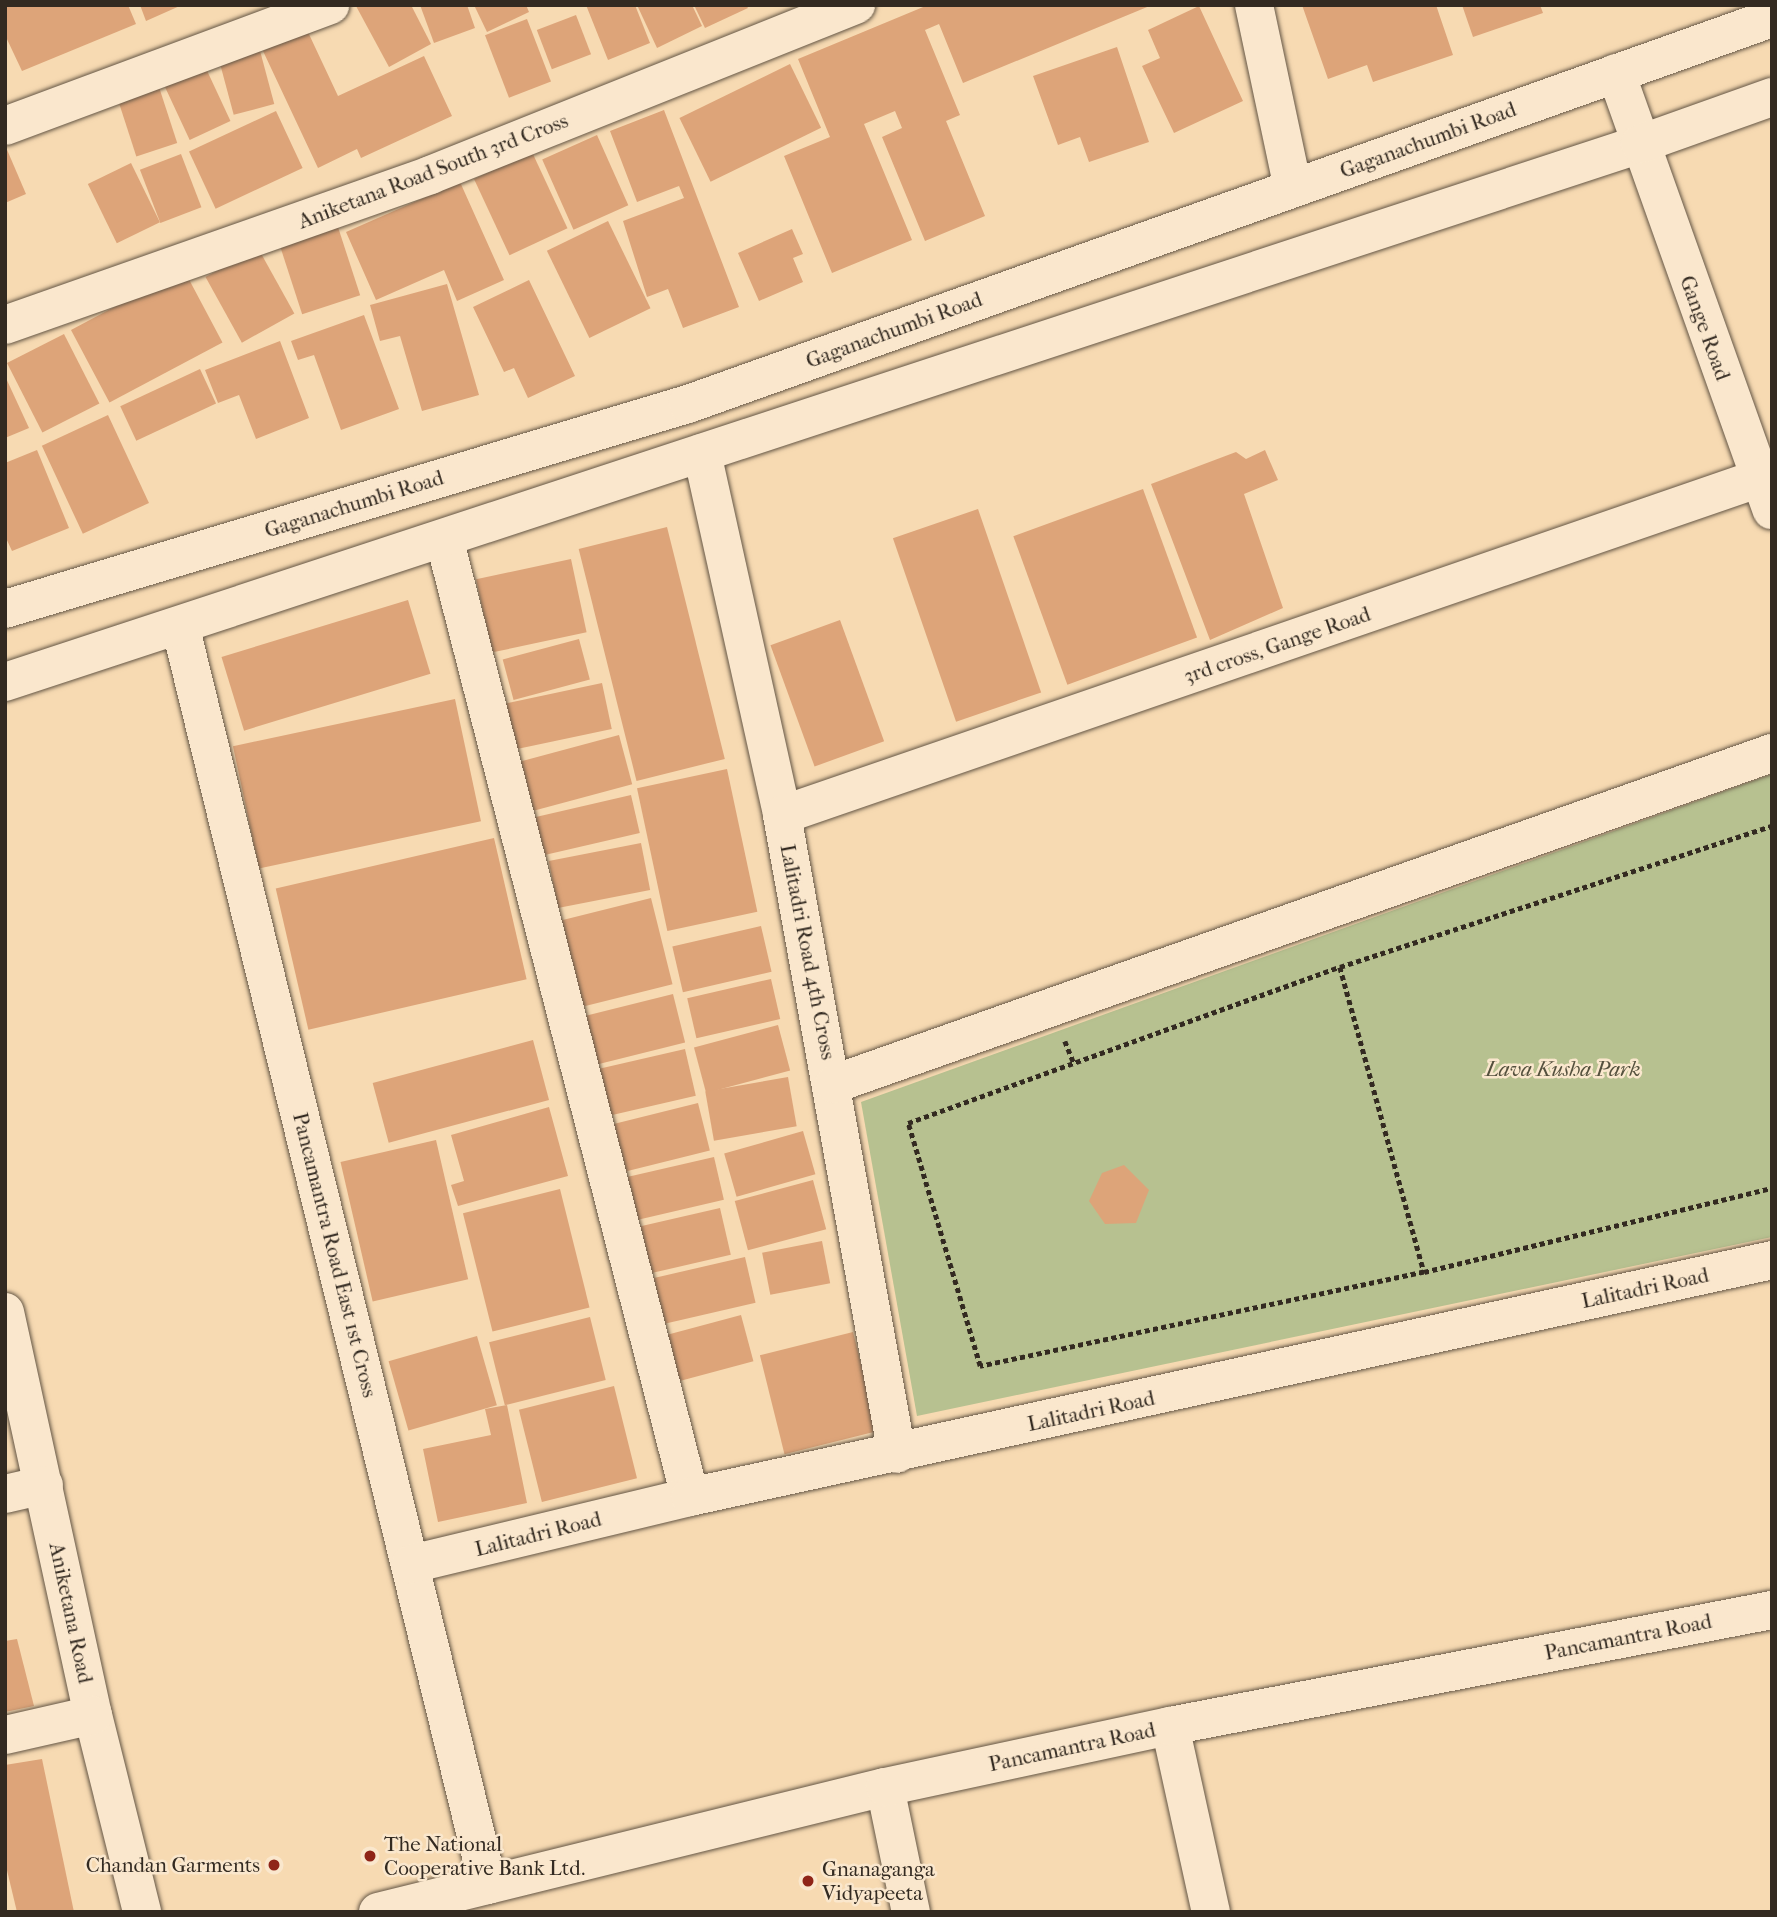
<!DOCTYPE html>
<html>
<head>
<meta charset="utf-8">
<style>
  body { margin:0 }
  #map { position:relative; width:1777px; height:1917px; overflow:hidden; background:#f7dab2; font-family:"IM FELL French Canon",serif }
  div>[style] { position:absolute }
  .green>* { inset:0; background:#b7c190 }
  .building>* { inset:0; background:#dda479; transform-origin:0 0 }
  .path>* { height:4.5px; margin-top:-2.25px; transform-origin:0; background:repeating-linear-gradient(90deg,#332a21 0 5px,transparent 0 8.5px) }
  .roads { filter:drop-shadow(0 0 2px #645645) drop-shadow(0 0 2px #645645) }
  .minor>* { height:38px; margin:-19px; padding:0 19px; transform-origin:19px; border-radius:19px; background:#fae7cd }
  .dots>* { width:19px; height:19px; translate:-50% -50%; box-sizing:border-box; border:4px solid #fae7cd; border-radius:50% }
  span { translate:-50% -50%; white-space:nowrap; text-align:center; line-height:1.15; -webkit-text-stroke:5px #fae7cd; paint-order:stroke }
  .street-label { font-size:21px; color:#332a21 }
  .park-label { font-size:21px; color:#54503d; font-style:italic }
  .poi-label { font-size:21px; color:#332a21 }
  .left { translate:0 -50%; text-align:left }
  .right { translate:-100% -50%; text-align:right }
  .frame { position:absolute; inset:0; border:7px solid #332a21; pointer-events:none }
</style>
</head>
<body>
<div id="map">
  <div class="green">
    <div style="clip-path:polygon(1772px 774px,1772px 1237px,917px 1416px,861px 1102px)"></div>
  </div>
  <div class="building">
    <div style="clip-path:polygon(5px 5px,128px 5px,136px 24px,22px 71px,5px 35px)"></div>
    <div style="clip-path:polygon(140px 5px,182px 5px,146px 21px)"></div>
    <div style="clip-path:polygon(411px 5px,431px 44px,389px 67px,356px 6px)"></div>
    <div style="clip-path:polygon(420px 5px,467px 5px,475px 28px,434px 43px)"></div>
    <div style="clip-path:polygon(474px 5px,526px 5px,529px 12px,487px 32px)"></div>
    <div style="clip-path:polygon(586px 5px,635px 5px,650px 43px,608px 60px)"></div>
    <div style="clip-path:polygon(637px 5px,692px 5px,702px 26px,657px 48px)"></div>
    <div style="clip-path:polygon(694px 5px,746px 5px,748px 8px,705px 28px)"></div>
    <div style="clip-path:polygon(928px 5px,1152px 5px,963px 83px,939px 24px,925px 30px,960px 115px,946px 121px,985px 216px,925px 241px,882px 137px,902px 128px,895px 111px,864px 124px,912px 240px,832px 273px,784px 156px,830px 137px,798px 59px)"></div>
    <div style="clip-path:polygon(1302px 5px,1436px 5px,1453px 55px,1373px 82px,1367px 65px,1328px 79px)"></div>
    <div style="clip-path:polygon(1462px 5px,1540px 5px,1543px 13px,1473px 37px)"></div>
    <div style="clip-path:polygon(1199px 6px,1243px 101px,1174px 133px,1142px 66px,1160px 58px,1148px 30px)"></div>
    <div style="left:576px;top:15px;width:42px;height:42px;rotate:69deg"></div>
    <div style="left:527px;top:19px;width:67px;height:45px;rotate:69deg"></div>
    <div style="clip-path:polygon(307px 30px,338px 96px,424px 56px,452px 116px,361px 158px,357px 149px,318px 168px,263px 51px)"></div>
    <div style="left:259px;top:47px;width:59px;height:42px;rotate:75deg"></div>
    <div style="clip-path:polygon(1117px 47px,1149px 142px,1089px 162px,1080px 137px,1058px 145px,1033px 76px)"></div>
    <div style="left:203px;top:62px;width:65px;height:45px;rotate:65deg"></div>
    <div style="left:790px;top:64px;width:71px;height:123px;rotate:64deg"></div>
    <div style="left:159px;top:87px;width:59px;height:43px;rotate:72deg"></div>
    <div style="clip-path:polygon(664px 110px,739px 307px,683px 328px,668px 289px,647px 297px,623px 221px,684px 198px,679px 186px,637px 202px,610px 131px)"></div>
    <div style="left:276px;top:111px;width:63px;height:96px;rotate:65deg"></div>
    <div style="left:597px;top:135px;width:77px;height:60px;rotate:66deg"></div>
    <div style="clip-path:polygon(5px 145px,26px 194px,5px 203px)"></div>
    <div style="left:532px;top:152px;width:84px;height:64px;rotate:65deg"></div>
    <div style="left:181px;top:154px;width:57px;height:44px;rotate:69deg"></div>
    <div style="left:131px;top:163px;width:66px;height:48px;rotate:64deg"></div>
    <div style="clip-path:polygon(460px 182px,504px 280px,457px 301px,444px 270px,376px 300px,346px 232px)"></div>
    <div style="left:608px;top:221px;width:97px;height:68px;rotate:64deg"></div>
    <div style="left:337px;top:224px;width:75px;height:61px;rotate:72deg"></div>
    <div style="clip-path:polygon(792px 229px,803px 254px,793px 258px,803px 282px,759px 301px,738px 253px)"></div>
    <div style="left:258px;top:248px;width:75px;height:60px;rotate:61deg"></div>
    <div style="left:184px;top:270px;width:82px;height:128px;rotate:62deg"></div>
    <div style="clip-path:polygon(529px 280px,575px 376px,528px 398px,514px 368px,504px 372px,473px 307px)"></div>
    <div style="clip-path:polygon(447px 284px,479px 395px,422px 411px,400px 336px,380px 341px,370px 305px)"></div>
    <div style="clip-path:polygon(364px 315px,399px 409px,341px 430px,314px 355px,298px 360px,291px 341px)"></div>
    <div style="left:64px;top:334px;width:78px;height:64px;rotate:63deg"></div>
    <div style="clip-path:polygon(280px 341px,309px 418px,256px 439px,239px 395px,218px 403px,205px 370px)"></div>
    <div style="left:200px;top:369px;width:38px;height:88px;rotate:65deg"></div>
    <div style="clip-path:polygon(5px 376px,29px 428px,5px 438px)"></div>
    <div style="left:108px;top:415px;width:97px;height:73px;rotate:65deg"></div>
    <div style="clip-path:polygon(37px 450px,69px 528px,12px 551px,5px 536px,5px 463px)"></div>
    <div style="clip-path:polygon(1265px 450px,1278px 480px,1244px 494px,1283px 608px,1210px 640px,1151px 484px,1236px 452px,1246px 459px)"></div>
    <div style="left:1143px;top:489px;width:158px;height:138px;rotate:70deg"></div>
    <div style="left:978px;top:509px;width:194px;height:90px;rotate:71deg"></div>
    <div style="left:667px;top:527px;width:239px;height:91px;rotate:76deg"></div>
    <div style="left:571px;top:559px;width:75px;height:97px;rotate:78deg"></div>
    <div style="left:408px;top:600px;width:77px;height:195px;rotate:73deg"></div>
    <div style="left:840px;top:620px;width:129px;height:74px;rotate:70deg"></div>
    <div style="left:579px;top:639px;width:42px;height:79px;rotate:75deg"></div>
    <div style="left:602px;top:683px;width:47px;height:98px;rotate:78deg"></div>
    <div style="left:455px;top:699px;width:125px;height:227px;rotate:78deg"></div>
    <div style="left:619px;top:735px;width:51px;height:103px;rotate:75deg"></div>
    <div style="left:727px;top:769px;width:146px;height:92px;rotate:78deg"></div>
    <div style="left:631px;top:795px;width:39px;height:102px;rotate:77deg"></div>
    <div style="left:494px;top:838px;width:145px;height:224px;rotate:77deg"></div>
    <div style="left:641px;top:843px;width:48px;height:94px;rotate:79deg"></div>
    <div style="left:651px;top:898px;width:89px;height:95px;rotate:76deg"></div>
    <div style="left:761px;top:926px;width:47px;height:91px;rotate:77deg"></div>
    <div style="left:771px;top:979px;width:41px;height:86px;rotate:77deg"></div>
    <div style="left:673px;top:994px;width:50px;height:96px;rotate:76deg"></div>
    <div style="left:778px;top:1025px;width:47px;height:87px;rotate:75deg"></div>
    <div style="left:533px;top:1040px;width:62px;height:166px;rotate:75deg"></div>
    <div style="left:685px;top:1049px;width:48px;height:98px;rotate:77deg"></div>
    <div style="left:788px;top:1077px;width:50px;height:84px;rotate:80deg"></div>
    <div style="left:698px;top:1103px;width:49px;height:92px;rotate:76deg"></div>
    <div style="clip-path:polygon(549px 1107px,568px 1176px,458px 1206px,451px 1185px,464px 1181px,451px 1135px)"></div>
    <div style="left:803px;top:1131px;width:45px;height:82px;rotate:74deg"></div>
    <div style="left:436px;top:1140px;width:143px;height:98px;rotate:77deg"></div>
    <div style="left:714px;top:1157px;width:44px;height:98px;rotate:77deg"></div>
    <div style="clip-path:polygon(1124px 1165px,1149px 1190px,1136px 1223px,1105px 1224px,1089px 1201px,1102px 1173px)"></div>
    <div style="left:813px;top:1180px;width:51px;height:81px;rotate:75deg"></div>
    <div style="left:560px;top:1189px;width:122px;height:100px;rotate:76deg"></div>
    <div style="left:720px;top:1208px;width:48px;height:87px;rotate:77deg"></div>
    <div style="left:822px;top:1241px;width:43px;height:61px;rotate:79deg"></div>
    <div style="left:745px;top:1257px;width:47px;height:100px;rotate:77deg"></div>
    <div style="left:741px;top:1315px;width:48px;height:81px;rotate:75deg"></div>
    <div style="left:590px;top:1317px;width:65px;height:104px;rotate:76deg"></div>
    <div style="left:853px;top:1332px;width:102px;height:96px;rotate:76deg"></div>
    <div style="left:477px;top:1336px;width:72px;height:92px;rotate:74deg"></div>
    <div style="left:614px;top:1386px;width:95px;height:98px;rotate:76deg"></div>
    <div style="clip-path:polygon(507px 1405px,527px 1503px,438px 1522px,423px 1449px,491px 1435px,485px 1409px)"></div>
    <div style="clip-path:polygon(17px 1639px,34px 1706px,5px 1712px,5px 1641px)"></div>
    <div style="clip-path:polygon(42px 1759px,74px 1912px,17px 1912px,5px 1862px,5px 1765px)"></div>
  </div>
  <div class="path">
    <div style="left:1340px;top:967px;width:316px;rotate:74.6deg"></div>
    <div style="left:1424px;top:1272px;width:454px;rotate:168deg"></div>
    <div style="left:980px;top:1366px;width:253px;rotate:-106.5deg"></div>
    <div style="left:908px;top:1123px;width:459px;rotate:-19.9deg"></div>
    <div style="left:1340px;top:967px;width:454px;rotate:-18.1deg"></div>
    <div style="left:1065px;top:1041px;width:24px;rotate:68deg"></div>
    <div style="left:1424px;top:1272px;width:358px;rotate:-13.6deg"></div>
  </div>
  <div class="roads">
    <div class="minor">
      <div style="left:1254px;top:5px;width:187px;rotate:78deg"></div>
      <div style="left:1616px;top:73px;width:464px;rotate:70.4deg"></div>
      <div style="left:5px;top:126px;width:347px;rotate:-20.4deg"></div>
      <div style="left:5px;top:325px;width:451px;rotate:-19.4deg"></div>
      <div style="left:430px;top:175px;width:459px;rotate:-21.8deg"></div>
      <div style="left:702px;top:453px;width:371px;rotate:77.5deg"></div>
      <div style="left:782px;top:815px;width:649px;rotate:79.8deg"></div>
      <div style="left:444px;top:538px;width:990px;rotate:75.61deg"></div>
      <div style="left:5px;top:609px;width:713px;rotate:-16.71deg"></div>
      <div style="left:688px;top:404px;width:1151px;rotate:-19.6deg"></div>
      <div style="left:180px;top:625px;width:1297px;rotate:76.26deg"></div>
      <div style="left:5px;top:682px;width:1721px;rotate:-18.21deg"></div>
      <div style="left:1640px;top:144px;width:140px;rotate:-19.6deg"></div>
      <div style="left:782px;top:815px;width:1047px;rotate:-19.01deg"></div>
      <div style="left:834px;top:1084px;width:995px;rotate:-19.44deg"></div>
      <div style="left:5px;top:1312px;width:412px;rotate:77.7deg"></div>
      <div style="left:93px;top:1715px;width:203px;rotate:76deg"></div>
      <div style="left:5px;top:1494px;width:40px;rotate:-13deg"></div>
      <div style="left:411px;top:1564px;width:287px;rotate:-13.5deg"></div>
      <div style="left:690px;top:1497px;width:1108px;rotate:-12.35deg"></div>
      <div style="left:1170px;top:1726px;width:190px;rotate:77.6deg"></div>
      <div style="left:5px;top:1735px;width:90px;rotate:-12.8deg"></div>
      <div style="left:885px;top:1787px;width:128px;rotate:78.3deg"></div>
      <div style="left:378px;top:1912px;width:522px;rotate:-13.85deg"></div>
      <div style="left:885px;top:1787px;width:291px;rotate:-12.1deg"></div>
      <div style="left:1170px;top:1726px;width:613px;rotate:-10.91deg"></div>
    </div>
  </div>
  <div class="dots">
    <div style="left:370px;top:1856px;background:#8f2418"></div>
    <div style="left:274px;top:1865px;background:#8f2418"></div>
    <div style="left:808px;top:1881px;background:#8f2418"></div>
  </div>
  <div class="street-label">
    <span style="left:1428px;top:140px;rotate:-20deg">Gaganachumbi Road</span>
    <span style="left:433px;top:171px;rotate:-21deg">Aniketana Road South 3rd Cross</span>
    <span style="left:1705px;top:328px;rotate:70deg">Gange Road</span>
    <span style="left:894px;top:330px;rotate:-20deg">Gaganachumbi Road</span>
    <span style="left:354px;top:504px;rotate:-17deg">Gaganachumbi Road</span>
    <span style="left:1277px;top:645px;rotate:-19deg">3rd cross, Gange Road</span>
    <span style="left:808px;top:952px;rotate:79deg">Lalitadri Road 4th Cross</span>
    <span style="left:335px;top:1255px;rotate:76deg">Pancamantra Road East 1st Cross</span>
    <span style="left:1645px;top:1288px;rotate:-12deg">Lalitadri Road</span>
    <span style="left:1091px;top:1411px;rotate:-12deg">Lalitadri Road</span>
    <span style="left:538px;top:1534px;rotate:-14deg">Lalitadri Road</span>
    <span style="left:71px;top:1613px;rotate:78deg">Aniketana Road</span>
    <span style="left:1628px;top:1637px;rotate:-11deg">Pancamantra Road</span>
    <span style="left:1072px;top:1747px;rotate:-12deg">Pancamantra Road</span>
  </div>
  <div class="park-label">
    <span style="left:1563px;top:1069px">Lava Kusha Park</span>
  </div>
  <div class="poi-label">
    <span class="left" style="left:384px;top:1856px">The National<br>Cooperative Bank Ltd.</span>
    <span class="right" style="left:260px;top:1865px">Chandan Garments</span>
    <span class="left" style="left:822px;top:1881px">Gnanaganga<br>Vidyapeeta</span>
  </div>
  <div class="frame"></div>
</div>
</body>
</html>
